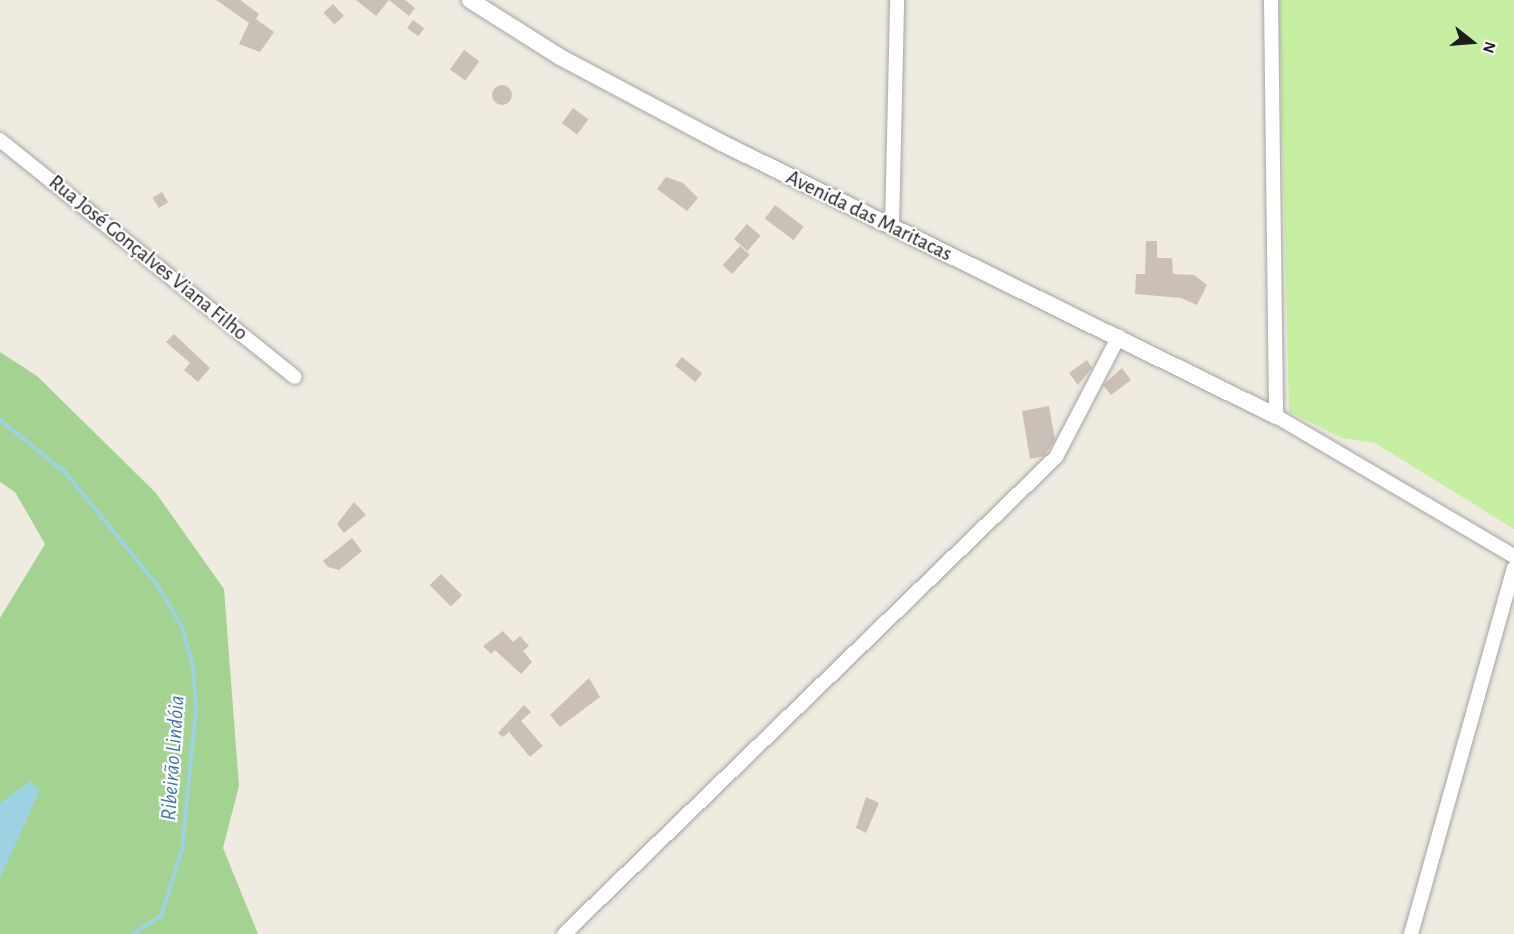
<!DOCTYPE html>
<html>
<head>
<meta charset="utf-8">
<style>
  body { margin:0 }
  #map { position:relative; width:1514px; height:934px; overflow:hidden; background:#efebe1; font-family:"Alegreya Sans",sans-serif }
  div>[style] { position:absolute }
  .grass>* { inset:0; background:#c7efa1 }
  .forest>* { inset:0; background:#a4d391 }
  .water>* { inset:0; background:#9cd2e2 }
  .stream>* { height:4px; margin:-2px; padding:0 2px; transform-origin:2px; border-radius:2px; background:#9cd2e2 }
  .building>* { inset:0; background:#cbc0b7; transform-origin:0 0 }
  .round { border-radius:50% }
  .roads { filter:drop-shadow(0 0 2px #a4a4a4) drop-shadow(0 0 2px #a4a4a4) }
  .minor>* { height:14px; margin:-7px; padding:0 7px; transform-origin:7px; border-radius:7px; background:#fff }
  .tertiary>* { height:16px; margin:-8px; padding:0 8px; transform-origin:8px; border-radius:8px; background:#fff }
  span { translate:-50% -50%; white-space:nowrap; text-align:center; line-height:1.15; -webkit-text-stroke:4.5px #fff; paint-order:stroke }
  .street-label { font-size:21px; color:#1d1d1d }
  .water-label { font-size:22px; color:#3e75ae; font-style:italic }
  .north { position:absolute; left:1442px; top:12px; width:60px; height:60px; -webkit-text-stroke:4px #fff; paint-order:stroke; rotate:107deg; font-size:16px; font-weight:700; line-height:24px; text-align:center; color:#1d1d1d }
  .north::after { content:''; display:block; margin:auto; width:21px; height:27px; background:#1d1d1d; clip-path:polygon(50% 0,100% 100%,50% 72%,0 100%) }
</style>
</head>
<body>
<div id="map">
  <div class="grass">
    <div style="clip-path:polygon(1279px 0,1514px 0,1514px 529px,1375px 443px,1342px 438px,1289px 412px)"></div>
  </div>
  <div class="forest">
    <div style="clip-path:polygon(0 352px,37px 376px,156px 493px,224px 589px,239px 786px,223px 848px,258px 934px,0 934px,0 618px,45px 544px,15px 492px,0 482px)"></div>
  </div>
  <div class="water">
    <div style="clip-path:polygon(30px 781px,40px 790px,0 878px,0 803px)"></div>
  </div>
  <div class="stream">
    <div style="left:0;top:420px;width:83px;rotate:38.7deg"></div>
    <div style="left:65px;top:472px;width:146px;rotate:50.8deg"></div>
    <div style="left:157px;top:585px;width:47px;rotate:59deg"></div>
    <div style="left:181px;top:625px;width:43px;rotate:73.7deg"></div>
    <div style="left:193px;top:666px;width:43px;rotate:86deg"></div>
    <div style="left:196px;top:709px;width:141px;rotate:95.7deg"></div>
    <div style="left:182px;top:849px;width:70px;rotate:107.4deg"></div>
    <div style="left:161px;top:916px;width:34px;rotate:148deg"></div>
  </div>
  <div class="building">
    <div style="clip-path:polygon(216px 0,240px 0,259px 14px,256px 19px,274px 32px,260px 52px,239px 44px,249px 23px)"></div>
    <div style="clip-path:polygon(356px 0,405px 0,415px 8px,409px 16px,389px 0,376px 16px)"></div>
    <div style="left:333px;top:4px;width:16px;height:13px;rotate:47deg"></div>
    <div style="left:413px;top:20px;width:14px;height:10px;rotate:36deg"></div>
    <div style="left:464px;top:50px;width:19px;height:24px;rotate:36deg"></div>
    <div class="round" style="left:492px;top:85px;width:20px;height:20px"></div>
    <div style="left:573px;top:108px;width:19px;height:19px;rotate:36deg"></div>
    <div style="clip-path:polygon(666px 177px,683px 183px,698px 198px,687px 211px,657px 189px)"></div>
    <div style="left:162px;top:192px;width:12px;height:11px;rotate:59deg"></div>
    <div style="left:775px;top:205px;width:36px;height:17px;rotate:37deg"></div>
    <div style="left:747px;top:224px;width:18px;height:20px;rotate:41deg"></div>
    <div style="clip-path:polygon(1146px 241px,1157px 241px,1157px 258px,1172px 258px,1173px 274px,1194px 275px,1207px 285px,1197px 305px,1181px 298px,1135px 294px,1136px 274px,1145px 274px)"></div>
    <div style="left:740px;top:246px;width:13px;height:26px;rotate:42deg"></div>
    <div style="clip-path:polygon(174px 334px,210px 368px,198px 382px,184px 370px,190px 363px,166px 342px)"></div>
    <div style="left:682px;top:357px;width:26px;height:11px;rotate:39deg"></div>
    <div style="clip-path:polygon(1087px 360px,1092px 368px,1078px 385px,1069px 373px)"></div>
    <div style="clip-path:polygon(1122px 368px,1131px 380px,1111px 395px,1103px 385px)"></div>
    <div style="clip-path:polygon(1049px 406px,1055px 440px,1044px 456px,1030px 459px,1022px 411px)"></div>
    <div style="clip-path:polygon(354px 502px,366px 515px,344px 533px,337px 524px)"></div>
    <div style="clip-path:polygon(352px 538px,362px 551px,339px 570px,328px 567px,323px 561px)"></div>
    <div style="left:441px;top:574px;width:30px;height:16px;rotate:45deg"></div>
    <div style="clip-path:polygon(503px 631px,513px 642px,520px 636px,529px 646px,523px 651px,532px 662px,521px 674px,495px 650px,491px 654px,483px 646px)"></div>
    <div style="clip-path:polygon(589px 678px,600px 697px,560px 727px,550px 715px)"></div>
    <div style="clip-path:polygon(524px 705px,531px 712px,521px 721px,543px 746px,530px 757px,509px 732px,503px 737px,498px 733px)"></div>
    <div style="clip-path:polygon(866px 797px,879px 803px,866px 833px,856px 828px)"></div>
  </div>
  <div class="roads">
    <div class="minor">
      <div style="left:1271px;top:0;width:416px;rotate:89.3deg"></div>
      <div style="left:1276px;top:416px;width:276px;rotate:30.5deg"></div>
      <div style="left:0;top:140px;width:378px;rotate:38.8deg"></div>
      <div style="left:892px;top:227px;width:227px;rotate:-88.7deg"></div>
      <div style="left:564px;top:934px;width:685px;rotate:-44.11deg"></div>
      <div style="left:1056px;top:457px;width:136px;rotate:-62.5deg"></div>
      <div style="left:1411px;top:934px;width:380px;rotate:-74.3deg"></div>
    </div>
    <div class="tertiary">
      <div style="left:470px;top:0;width:107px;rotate:32.3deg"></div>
      <div style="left:560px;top:57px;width:183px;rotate:28deg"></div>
      <div style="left:722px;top:143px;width:618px;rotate:26.23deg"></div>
    </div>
  </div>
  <div class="street-label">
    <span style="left:869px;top:216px;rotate:26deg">Avenida das Maritacas</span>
    <span style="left:148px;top:258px;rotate:39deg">Rua José Gonçalves Viana Filho</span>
  </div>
  <div class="water-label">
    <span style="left:173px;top:758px;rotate:-86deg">Ribeirão Lindóia</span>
  </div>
  <div class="north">N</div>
</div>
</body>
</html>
